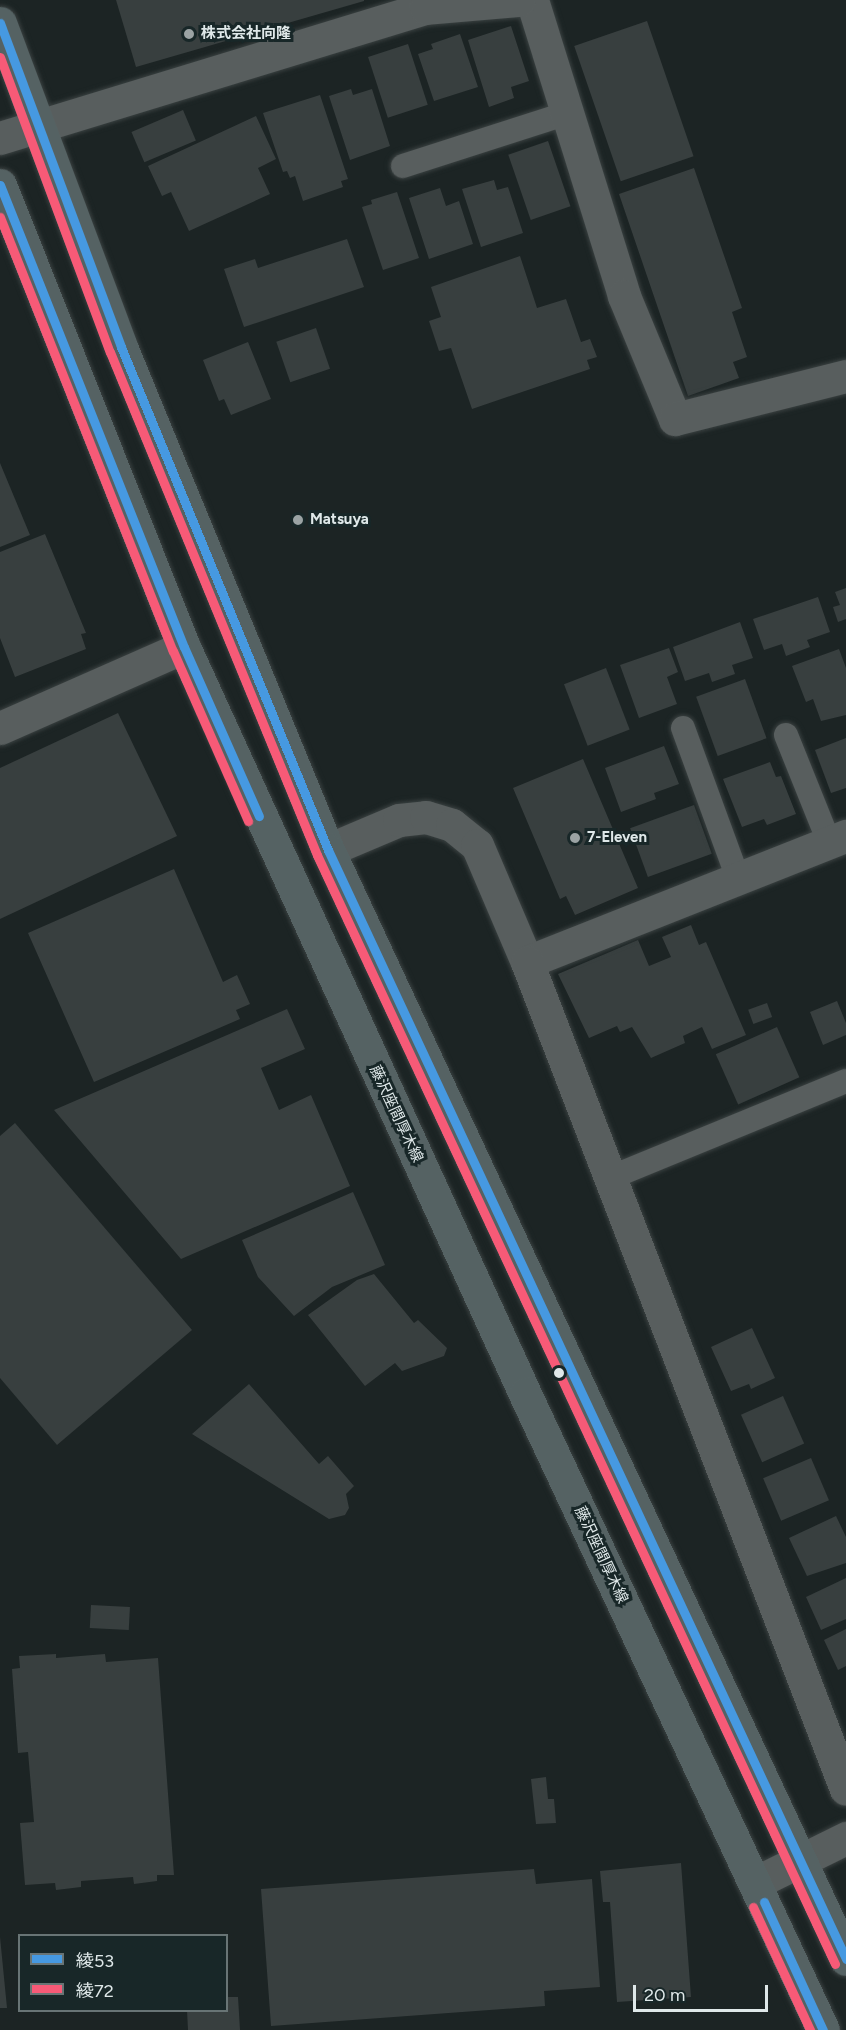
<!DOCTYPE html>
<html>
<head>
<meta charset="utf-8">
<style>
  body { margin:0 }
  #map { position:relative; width:846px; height:2030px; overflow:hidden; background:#1c2424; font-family:Figtree,"Noto Sans JP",sans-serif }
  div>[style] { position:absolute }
  .building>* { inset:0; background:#383f3f; transform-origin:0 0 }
  .roads { filter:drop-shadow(0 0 2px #3a4141) drop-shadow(0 0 2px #3a4141) }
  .service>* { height:24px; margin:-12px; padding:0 12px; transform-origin:12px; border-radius:12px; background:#585e5e }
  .minor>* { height:33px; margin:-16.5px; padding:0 16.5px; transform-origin:16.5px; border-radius:16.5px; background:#585e5e }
  .primary>* { height:33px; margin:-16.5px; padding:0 16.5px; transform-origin:16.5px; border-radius:16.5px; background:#556263 }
  .bus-1>* { height:9px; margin:-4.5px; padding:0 4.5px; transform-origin:4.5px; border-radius:4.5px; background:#4699e1 }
  .bus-2>* { height:9px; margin:-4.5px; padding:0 4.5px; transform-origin:4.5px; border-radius:4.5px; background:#f75a77 }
  .dots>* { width:16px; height:16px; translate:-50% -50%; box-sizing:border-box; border:3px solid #182728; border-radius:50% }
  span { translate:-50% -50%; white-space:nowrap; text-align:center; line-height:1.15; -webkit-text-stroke:6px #182728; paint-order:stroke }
  .poi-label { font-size:15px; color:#dfe8e9; font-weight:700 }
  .left { translate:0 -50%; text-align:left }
  .street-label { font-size:15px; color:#dfe8e9 }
  .legend { position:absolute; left:18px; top:1934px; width:210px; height:78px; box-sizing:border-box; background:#182728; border:2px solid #687475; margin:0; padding:8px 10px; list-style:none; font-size:18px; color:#dfe8e9 }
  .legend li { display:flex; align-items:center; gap:12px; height:30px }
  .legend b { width:30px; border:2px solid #687475 }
  .scale { position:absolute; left:633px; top:1985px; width:135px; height:27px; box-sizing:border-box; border:3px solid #dfe8e9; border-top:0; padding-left:8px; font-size:18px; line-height:21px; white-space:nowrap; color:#dfe8e9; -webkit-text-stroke:4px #182728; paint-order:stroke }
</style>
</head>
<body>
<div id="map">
  <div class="building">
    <div style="clip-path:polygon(116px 0,364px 0,364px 1px,136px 67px)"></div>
    <div style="left:647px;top:21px;width:143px;height:77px;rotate:71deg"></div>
    <div style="clip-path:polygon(511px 26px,529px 81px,511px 87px,514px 98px,489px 107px,468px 40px)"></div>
    <div style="clip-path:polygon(460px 34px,478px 87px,434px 101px,418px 54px,433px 49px,431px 44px)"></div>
    <div style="left:408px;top:44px;width:64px;height:42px;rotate:72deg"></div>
    <div style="clip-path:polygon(351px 89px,353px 95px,372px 89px,390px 146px,350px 160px,329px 96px)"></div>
    <div style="clip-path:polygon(320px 95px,348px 179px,341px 181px,343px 187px,303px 201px,295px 176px,290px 178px,287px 171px,283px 172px,263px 113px)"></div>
    <div style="left:183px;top:110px;width:33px;height:56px;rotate:67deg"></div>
    <div style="clip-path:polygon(256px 116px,276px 159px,258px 168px,270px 194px,189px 231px,171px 192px,162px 196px,148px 166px)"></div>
    <div style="left:548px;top:141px;width:69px;height:42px;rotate:71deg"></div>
    <div style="clip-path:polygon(694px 168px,742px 308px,732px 312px,747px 357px,733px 362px,739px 378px,688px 396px,619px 194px)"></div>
    <div style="clip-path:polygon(494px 180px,497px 190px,508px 187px,523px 233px,481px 247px,462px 189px)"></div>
    <div style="clip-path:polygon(440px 188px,446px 206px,459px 201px,473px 244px,429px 259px,409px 198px)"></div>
    <div style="clip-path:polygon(397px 192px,419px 258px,383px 270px,362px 207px,372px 204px,371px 200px)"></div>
    <div style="clip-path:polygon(347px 239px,364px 287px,244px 327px,224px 269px,255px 259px,258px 268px)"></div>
    <div style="clip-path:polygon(520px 256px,537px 308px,566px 299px,581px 342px,590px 339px,597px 357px,587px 360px,590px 369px,472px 409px,451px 348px,439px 351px,429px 321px,441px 317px,431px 287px)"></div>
    <div style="left:316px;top:328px;width:43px;height:42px;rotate:71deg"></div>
    <div style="clip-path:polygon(248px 342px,271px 399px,231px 415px,224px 399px,219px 401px,203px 360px)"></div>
    <div style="clip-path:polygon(0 463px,30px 535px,0 547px)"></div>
    <div style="clip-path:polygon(45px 534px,86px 633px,81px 634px,86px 649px,15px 677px,0 638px,0 552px)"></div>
    <div style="clip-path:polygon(846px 588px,846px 619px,838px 622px,833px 607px,840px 605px,835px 592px)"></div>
    <div style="clip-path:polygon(818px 597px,830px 632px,807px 640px,810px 647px,786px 656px,782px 644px,764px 650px,753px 619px)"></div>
    <div style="clip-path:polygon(740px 622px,753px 658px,732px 665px,735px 674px,712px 682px,709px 673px,685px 681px,673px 647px)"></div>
    <div style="clip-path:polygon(669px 648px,678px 672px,667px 677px,677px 704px,639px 718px,620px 665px)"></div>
    <div style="clip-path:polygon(839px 649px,846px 668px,846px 715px,821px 721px,813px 699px,806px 702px,792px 666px)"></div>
    <div style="left:606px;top:668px;width:66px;height:45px;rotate:69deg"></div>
    <div style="left:745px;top:679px;width:63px;height:52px;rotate:70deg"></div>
    <div style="clip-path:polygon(118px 713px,177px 836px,0 919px,0 768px)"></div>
    <div style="clip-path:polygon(846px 738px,846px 788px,831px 793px,815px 750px)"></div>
    <div style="clip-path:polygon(664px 746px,679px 784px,654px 793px,656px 799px,621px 812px,605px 768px)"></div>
    <div style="clip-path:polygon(583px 759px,638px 888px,575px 915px,566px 896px,560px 899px,513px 788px)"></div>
    <div style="clip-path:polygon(770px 762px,776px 777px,781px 776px,796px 814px,767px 825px,764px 819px,742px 827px,723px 779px)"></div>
    <div style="left:694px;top:805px;width:52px;height:68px;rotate:70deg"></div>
    <div style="clip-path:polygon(174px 869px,223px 982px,237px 975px,250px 1004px,236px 1010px,240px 1019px,94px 1082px,28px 933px)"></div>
    <div style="clip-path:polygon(691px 925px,699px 945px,706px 942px,746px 1035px,712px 1049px,702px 1027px,683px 1036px,685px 1043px,651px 1058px,632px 1027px,620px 1032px,617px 1026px,589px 1038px,558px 974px,638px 940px,649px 966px,671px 957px,662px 937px)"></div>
    <div style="clip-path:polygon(837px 1001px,846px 1023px,846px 1035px,823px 1045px,810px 1012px)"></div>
    <div style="left:767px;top:1003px;width:15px;height:20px;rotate:70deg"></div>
    <div style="clip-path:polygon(287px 1009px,305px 1049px,261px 1068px,279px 1110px,311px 1095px,350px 1186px,181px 1259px,54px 1110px)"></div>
    <div style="left:777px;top:1027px;width:55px;height:67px;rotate:66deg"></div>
    <div style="clip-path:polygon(15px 1123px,192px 1330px,57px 1445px,0 1378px,0 1136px)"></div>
    <div style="clip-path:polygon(353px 1192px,385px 1265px,332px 1287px,294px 1316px,258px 1277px,242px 1240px)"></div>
    <div style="clip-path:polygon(374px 1274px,414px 1323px,418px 1320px,447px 1348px,444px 1356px,402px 1371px,395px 1363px,365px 1386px,308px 1315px,357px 1280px)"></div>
    <div style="clip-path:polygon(752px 1328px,775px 1378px,751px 1389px,749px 1384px,731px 1391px,711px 1347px)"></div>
    <div style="clip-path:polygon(249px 1384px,319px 1464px,328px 1456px,354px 1486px,346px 1494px,349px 1508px,345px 1515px,329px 1519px,192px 1434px)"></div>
    <div style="left:783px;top:1396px;width:52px;height:46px;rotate:66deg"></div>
    <div style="left:811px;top:1458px;width:46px;height:52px;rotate:67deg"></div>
    <div style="clip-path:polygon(836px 1516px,846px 1537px,846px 1563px,807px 1576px,789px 1538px)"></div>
    <div style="clip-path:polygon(846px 1578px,846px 1619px,821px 1630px,806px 1597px)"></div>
    <div style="left:91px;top:1605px;width:39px;height:23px;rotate:3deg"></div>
    <div style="clip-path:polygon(846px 1629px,846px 1666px,838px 1670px,824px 1640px)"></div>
    <div style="clip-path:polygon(56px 1654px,56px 1658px,105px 1654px,106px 1662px,158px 1658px,174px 1875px,157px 1875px,157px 1881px,134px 1884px,133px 1877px,81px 1881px,81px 1887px,56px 1890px,55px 1883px,25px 1885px,20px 1823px,34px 1822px,28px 1752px,18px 1753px,12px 1669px,20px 1668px,19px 1656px)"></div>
    <div style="clip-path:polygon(546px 1777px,548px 1799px,554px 1799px,556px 1823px,536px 1824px,531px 1779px)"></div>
    <div style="clip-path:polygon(681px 1863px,691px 1997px,617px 2002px,610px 1902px,603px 1902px,600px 1871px)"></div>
    <div style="clip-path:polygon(534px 1869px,536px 1884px,592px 1879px,600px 1987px,544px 1991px,545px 2006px,271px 2026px,261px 1889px)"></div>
    <div style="clip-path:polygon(0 1937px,7px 2008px,0 2008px)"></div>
    <div style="clip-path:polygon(226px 1997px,238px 1997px,240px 2030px,188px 2030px,187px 2010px,226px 2010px)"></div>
  </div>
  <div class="roads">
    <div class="service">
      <div style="left:403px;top:166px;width:173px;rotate:-17.8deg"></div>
      <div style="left:683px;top:728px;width:160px;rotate:69.9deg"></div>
      <div style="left:786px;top:735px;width:115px;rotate:68.1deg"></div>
      <div style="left:612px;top:1177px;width:253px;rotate:-22.3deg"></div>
    </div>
    <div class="minor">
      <div style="left:532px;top:0;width:310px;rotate:72.7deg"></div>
      <div style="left:624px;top:296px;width:133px;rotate:67.5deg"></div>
      <div style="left:675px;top:419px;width:176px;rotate:-14.1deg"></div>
      <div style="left:0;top:138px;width:445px;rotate:-17deg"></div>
      <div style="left:426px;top:8px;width:93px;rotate:-4.9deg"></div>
      <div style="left:0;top:728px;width:201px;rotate:-23.8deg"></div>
      <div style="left:328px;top:850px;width:77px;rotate:-22.9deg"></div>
      <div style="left:399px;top:820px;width:27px;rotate:-6deg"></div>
      <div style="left:426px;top:817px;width:27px;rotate:17deg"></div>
      <div style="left:452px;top:825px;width:32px;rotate:39deg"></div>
      <div style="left:477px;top:845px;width:127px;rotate:66.9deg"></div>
      <div style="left:527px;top:962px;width:343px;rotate:-21.6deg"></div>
      <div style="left:527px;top:962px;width:886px;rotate:68.91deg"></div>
      <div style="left:755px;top:1883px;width:102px;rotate:-26.3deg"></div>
    </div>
    <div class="primary">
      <div style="left:0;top:23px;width:346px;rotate:69.5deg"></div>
      <div style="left:121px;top:347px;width:544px;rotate:67.63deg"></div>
      <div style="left:328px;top:850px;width:1224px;rotate:64.96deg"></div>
      <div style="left:0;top:185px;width:497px;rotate:68.3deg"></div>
      <div style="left:184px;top:647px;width:821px;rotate:65.46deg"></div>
      <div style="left:525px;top:1394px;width:702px;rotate:64.89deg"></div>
    </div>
  </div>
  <div class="bus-1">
    <div style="left:0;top:23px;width:346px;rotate:69.5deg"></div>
    <div style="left:121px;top:347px;width:544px;rotate:67.63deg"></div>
    <div style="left:328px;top:850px;width:1224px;rotate:64.96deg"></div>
    <div style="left:0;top:185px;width:497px;rotate:68.3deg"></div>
    <div style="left:184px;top:647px;width:185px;rotate:66.1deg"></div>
    <div style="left:764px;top:1902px;width:141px;rotate:65.3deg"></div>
  </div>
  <div class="bus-2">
    <div style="left:0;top:57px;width:315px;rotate:69.6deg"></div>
    <div style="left:110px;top:352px;width:544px;rotate:67.63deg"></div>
    <div style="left:317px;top:855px;width:1224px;rotate:64.96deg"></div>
    <div style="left:0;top:217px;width:467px;rotate:68.3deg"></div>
    <div style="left:173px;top:651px;width:186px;rotate:66.2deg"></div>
    <div style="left:753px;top:1907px;width:136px;rotate:65.1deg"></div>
  </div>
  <div class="dots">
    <div style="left:189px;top:34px;background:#9ba3a4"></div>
    <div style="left:298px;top:520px;background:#9ba3a4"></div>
    <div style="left:575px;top:838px;background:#9ba3a4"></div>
    <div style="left:559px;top:1373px;background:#dfe8e9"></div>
  </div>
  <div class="poi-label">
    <span class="left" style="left:201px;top:34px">株式会社向隆</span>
    <span class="left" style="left:310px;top:520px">Matsuya</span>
    <span class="left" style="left:587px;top:838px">7-Eleven</span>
  </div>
  <div class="street-label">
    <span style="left:396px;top:1114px;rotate:65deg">藤沢座間厚木線</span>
    <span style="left:601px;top:1555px;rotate:65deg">藤沢座間厚木線</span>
  </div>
  <ul class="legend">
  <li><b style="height:8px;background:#4699e1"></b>綾53</li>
  <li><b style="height:8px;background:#f75a77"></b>綾72</li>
  </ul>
  <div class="scale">20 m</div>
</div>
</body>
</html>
